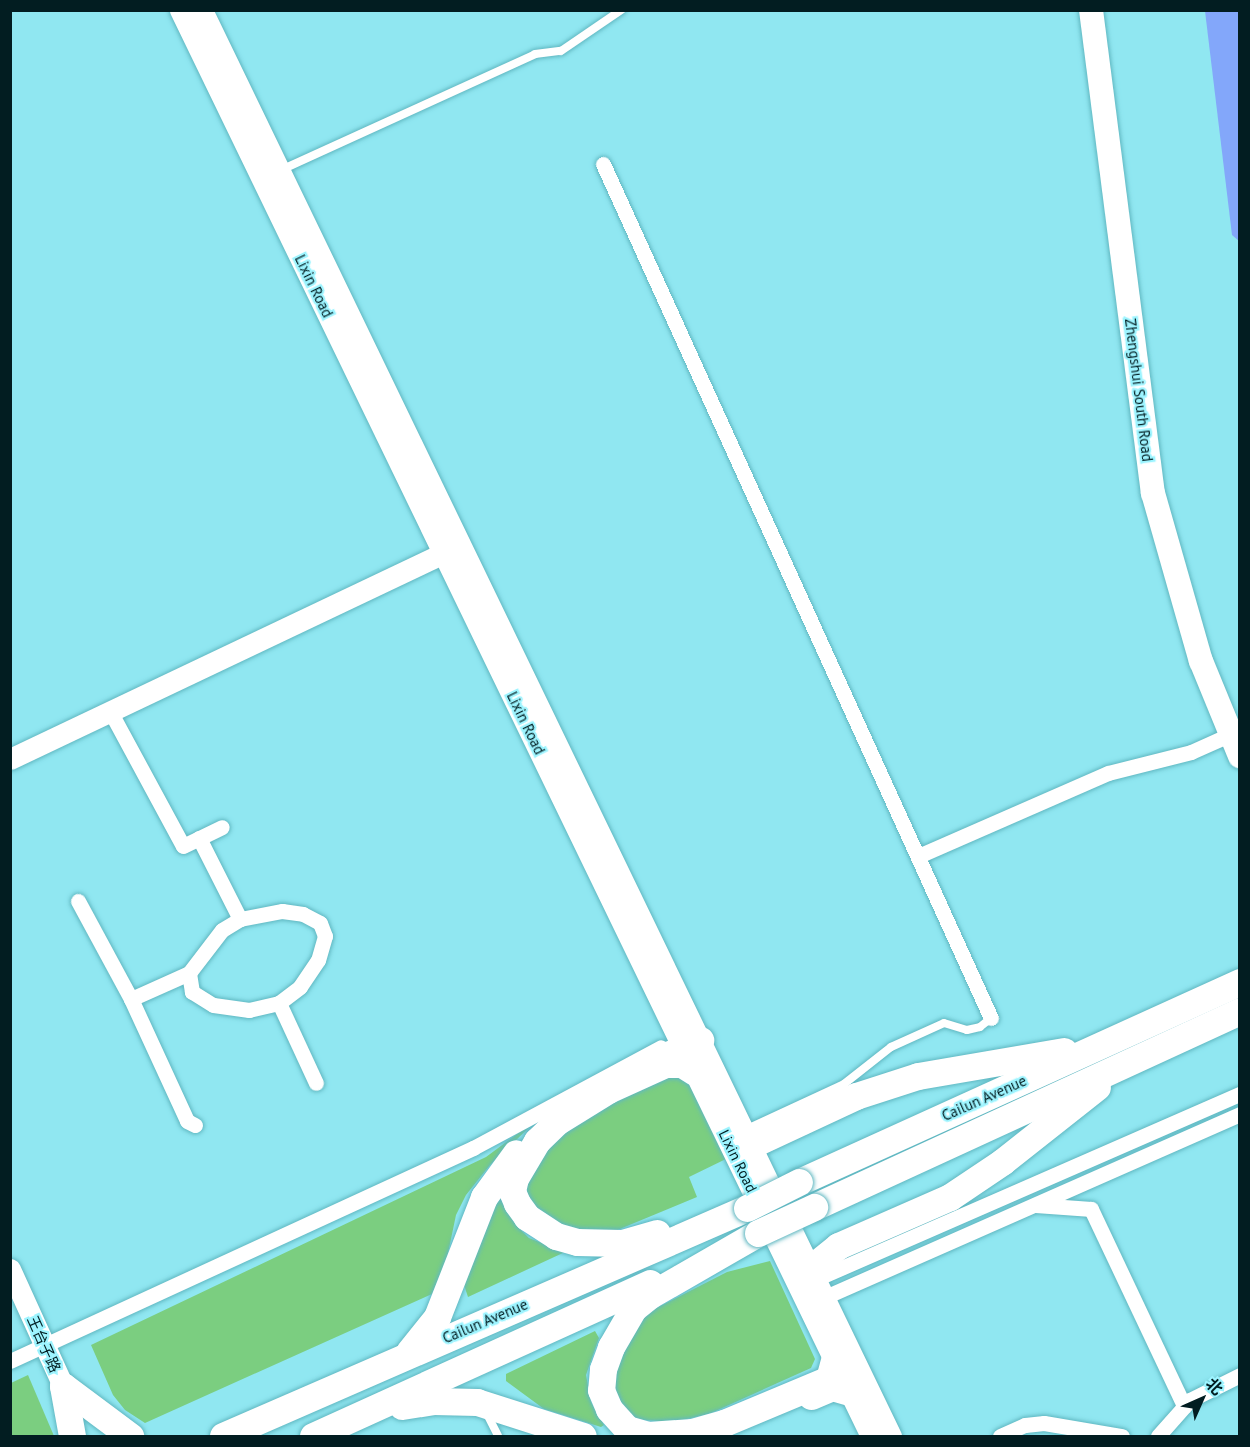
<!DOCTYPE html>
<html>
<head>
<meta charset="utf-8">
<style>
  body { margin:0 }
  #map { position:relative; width:1250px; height:1447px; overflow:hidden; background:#90e7f1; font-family:"PT Sans","Noto Sans SC",sans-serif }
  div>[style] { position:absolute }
  .green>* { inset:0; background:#7bce80 }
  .water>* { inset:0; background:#83a7fa }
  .roads { filter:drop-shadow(0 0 2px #60b7c1) drop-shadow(0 0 2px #60b7c1) }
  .lane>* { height:8px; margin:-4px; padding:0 4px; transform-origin:4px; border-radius:4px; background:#fff }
  .street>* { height:15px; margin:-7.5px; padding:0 7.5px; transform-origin:7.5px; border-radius:7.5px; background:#fff }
  .secondary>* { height:21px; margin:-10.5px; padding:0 10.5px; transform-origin:10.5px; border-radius:10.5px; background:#fff }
  .primary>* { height:24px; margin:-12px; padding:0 12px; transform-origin:12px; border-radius:12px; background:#fff }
  .highway>* { height:27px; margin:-13.5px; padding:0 13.5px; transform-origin:13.5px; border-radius:13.5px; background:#fff }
  .bridges { filter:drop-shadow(0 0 2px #60b7c1) drop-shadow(0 0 2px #60b7c1) }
  .highway-bridge>* { height:27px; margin:-13.5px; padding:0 13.5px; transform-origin:13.5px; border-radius:13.5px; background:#fff }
  span { translate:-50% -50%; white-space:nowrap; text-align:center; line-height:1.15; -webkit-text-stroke:4.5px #9df4ff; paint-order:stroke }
  .street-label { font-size:15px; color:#021d21 }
  .frame { position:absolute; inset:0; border:12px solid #021d21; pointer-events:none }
  .north { position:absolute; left:1172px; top:1369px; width:60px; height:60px; -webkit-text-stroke:4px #9df4ff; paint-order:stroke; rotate:45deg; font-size:16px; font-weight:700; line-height:24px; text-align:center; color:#021d21 }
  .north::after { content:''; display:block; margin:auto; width:21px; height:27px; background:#021d21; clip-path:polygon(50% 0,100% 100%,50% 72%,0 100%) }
</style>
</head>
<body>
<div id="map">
  <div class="green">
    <div style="clip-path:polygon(688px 1073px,728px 1158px,689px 1177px,697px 1197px,603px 1236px,587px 1236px,546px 1218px,532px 1203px,524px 1191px,537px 1150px,642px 1079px)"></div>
    <div style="clip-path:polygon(540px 1117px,490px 1165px,466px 1195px,456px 1215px,446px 1263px,432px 1294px,145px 1423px,125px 1410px,113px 1395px,91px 1345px,486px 1157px)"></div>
    <div style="clip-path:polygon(501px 1197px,517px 1226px,529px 1238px,565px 1252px,468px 1297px,464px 1285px,470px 1258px,482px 1223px)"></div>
    <div style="clip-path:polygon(770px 1261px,815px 1359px,811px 1368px,709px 1414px,673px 1422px,631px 1419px,611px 1393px,616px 1356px,635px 1319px,727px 1272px)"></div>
    <div style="clip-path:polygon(595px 1331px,599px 1338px,586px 1375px,591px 1402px,604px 1425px,601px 1427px,544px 1409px,506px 1381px,506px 1374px)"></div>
    <div style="clip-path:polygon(28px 1375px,54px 1436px,11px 1436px,11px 1383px)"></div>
  </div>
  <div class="water">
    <div style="clip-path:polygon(1205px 11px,1239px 11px,1239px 241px,1232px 235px)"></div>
  </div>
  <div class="roads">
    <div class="lane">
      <div style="left:281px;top:170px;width:279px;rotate:-24.5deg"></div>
      <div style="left:535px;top:54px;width:26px;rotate:-7deg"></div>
      <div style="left:561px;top:51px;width:73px;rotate:-34.3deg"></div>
      <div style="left:745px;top:1130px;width:109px;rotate:-24.9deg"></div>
      <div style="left:844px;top:1084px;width:60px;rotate:-38.2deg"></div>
      <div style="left:891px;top:1047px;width:58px;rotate:-24.4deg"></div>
      <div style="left:944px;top:1023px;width:24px;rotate:17deg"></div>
      <div style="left:967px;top:1030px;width:13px;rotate:-13deg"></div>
      <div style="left:980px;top:1027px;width:14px;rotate:-39deg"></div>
      <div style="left:490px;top:1411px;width:5px;rotate:112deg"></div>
      <div style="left:488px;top:1416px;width:22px;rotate:63deg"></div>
    </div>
    <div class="street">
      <div style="left:603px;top:164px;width:938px;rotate:65.57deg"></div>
      <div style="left:110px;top:711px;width:153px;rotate:61.6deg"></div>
      <div style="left:183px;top:846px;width:43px;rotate:-26deg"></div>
      <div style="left:199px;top:838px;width:91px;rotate:63.2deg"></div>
      <div style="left:918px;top:856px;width:207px;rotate:-23.6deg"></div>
      <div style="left:1108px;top:773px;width:86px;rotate:-14.2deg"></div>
      <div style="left:1191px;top:752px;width:42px;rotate:-24.1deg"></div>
      <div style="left:78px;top:901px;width:111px;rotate:61.6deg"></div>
      <div style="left:131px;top:999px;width:134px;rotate:65.3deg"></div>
      <div style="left:187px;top:1121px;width:9px;rotate:27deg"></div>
      <div style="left:282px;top:911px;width:21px;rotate:8deg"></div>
      <div style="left:303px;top:914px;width:19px;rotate:28deg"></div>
      <div style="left:320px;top:923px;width:14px;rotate:69deg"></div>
      <div style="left:325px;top:936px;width:25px;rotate:106deg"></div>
      <div style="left:318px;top:960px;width:32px;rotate:124deg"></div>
      <div style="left:300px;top:987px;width:26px;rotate:143deg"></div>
      <div style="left:279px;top:1003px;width:31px;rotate:167deg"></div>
      <div style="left:249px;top:1010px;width:36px;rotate:-172deg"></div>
      <div style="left:213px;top:1005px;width:25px;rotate:-148deg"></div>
      <div style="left:192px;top:992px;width:19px;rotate:-99deg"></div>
      <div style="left:189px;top:973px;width:54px;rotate:-52.5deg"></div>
      <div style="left:222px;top:930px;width:21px;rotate:-31deg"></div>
      <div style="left:240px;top:919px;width:43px;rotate:-10.8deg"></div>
      <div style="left:131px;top:999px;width:64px;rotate:-24.1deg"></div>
      <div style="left:279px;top:1003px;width:88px;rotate:65.2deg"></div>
      <div style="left:1036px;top:1205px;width:55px;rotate:4.2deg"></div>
      <div style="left:1091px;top:1209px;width:218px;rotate:64.7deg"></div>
      <div style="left:816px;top:1279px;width:463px;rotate:-23.6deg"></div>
      <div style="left:825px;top:1297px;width:454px;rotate:-23.8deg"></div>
      <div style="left:10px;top:1361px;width:510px;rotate:-24.7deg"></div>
      <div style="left:473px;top:1148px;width:213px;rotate:-28.2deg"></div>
      <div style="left:1000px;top:1436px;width:27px;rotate:-24deg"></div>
      <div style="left:1025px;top:1425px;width:19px;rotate:-6deg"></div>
      <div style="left:1044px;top:1423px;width:79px;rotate:9.5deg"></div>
      <div style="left:1158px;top:1436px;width:48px;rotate:-48.4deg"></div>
      <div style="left:1190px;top:1400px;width:56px;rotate:-26.6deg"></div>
    </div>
    <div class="secondary">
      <div style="left:180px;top:10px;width:1585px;rotate:64.15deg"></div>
      <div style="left:202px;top:10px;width:1584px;rotate:64.21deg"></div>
      <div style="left:10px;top:759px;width:480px;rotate:-25.4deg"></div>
      <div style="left:10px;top:1269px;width:128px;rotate:65.6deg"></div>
    </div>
    <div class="primary">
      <div style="left:1091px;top:10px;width:487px;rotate:82.7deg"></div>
      <div style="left:1153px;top:493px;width:175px;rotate:74.1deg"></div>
      <div style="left:1201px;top:661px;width:103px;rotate:67.7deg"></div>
    </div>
    <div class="highway">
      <div style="left:655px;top:1061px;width:50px;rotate:-25deg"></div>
      <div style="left:751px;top:1145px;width:116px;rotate:-25deg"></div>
      <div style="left:856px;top:1096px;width:65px;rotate:-17.9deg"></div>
      <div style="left:918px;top:1076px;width:148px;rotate:-9.7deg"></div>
      <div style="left:799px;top:1182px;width:484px;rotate:-24.4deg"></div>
      <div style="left:814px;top:1207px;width:469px;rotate:-24.7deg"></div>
      <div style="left:657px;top:1233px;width:37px;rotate:164deg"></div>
      <div style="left:621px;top:1243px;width:44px;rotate:-178.7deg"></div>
      <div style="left:577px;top:1242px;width:22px;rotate:-164deg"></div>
      <div style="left:556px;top:1236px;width:35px;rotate:-147deg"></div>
      <div style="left:527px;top:1217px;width:17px;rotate:-126deg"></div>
      <div style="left:517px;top:1203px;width:13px;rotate:-113deg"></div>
      <div style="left:512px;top:1191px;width:13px;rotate:-77deg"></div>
      <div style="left:515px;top:1178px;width:43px;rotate:-59.3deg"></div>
      <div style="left:537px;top:1141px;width:29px;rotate:-44deg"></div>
      <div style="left:558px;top:1121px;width:59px;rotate:-31.8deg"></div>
      <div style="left:608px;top:1090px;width:63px;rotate:-24.5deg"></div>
      <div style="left:665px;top:1064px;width:17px"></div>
      <div style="left:682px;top:1064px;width:15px;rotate:32deg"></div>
      <div style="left:758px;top:1233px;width:125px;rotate:150.1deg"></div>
      <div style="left:650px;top:1295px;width:22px;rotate:141deg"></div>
      <div style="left:633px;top:1309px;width:44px;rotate:120.1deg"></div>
      <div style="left:611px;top:1347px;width:23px;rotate:110deg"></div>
      <div style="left:603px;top:1369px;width:21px;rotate:95deg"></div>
      <div style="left:601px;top:1390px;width:21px;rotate:67deg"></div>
      <div style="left:609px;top:1409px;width:27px;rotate:48deg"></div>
      <div style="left:627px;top:1429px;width:22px;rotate:16deg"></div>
      <div style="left:648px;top:1435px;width:44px;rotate:-3.9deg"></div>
      <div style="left:692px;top:1432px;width:33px;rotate:-16deg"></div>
      <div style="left:724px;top:1423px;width:114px;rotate:-22.7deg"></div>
      <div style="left:829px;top:1379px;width:20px;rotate:-75deg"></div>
      <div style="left:811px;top:1268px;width:35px;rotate:-39deg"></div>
      <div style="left:838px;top:1246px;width:122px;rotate:-23.6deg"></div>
      <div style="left:950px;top:1197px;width:63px;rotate:-33.9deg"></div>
      <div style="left:1002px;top:1162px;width:121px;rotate:-38.3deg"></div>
      <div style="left:409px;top:1352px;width:45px;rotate:-51.3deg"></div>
      <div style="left:437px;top:1317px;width:129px;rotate:-68.6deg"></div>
      <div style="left:484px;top:1197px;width:54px;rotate:-54deg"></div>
      <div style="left:63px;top:1386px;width:84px;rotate:36.7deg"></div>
      <div style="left:63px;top:1386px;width:51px;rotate:79.8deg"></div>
      <div style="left:811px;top:1396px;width:23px;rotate:-23deg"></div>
      <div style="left:832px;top:1387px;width:18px;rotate:16deg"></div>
      <div style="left:402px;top:1406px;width:31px;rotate:-9deg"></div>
      <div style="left:433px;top:1401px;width:44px;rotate:1.3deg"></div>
      <div style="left:477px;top:1402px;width:111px;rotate:17.8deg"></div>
      <div style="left:223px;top:1436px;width:571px;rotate:-23.51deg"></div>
      <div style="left:313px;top:1436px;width:370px;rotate:-24.4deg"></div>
    </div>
  </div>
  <div class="bridges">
    <div class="highway-bridge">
      <div style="left:747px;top:1208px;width:58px;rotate:-26.6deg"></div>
      <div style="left:758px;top:1233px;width:62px;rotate:-24.9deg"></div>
    </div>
  </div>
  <div class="street-label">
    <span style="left:314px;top:286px;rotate:64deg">Lixin Road</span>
    <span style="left:1139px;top:390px;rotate:83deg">Zhengshui South Road</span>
    <span style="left:526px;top:723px;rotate:64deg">Lixin Road</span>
    <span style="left:984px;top:1098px;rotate:-24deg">Cailun Avenue</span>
    <span style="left:738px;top:1161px;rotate:64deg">Lixin Road</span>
    <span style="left:485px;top:1321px;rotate:-23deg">Cailun Avenue</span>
    <span style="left:44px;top:1344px;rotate:66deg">王台子路</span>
  </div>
  <div class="frame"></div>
  <div class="north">北</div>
</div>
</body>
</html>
